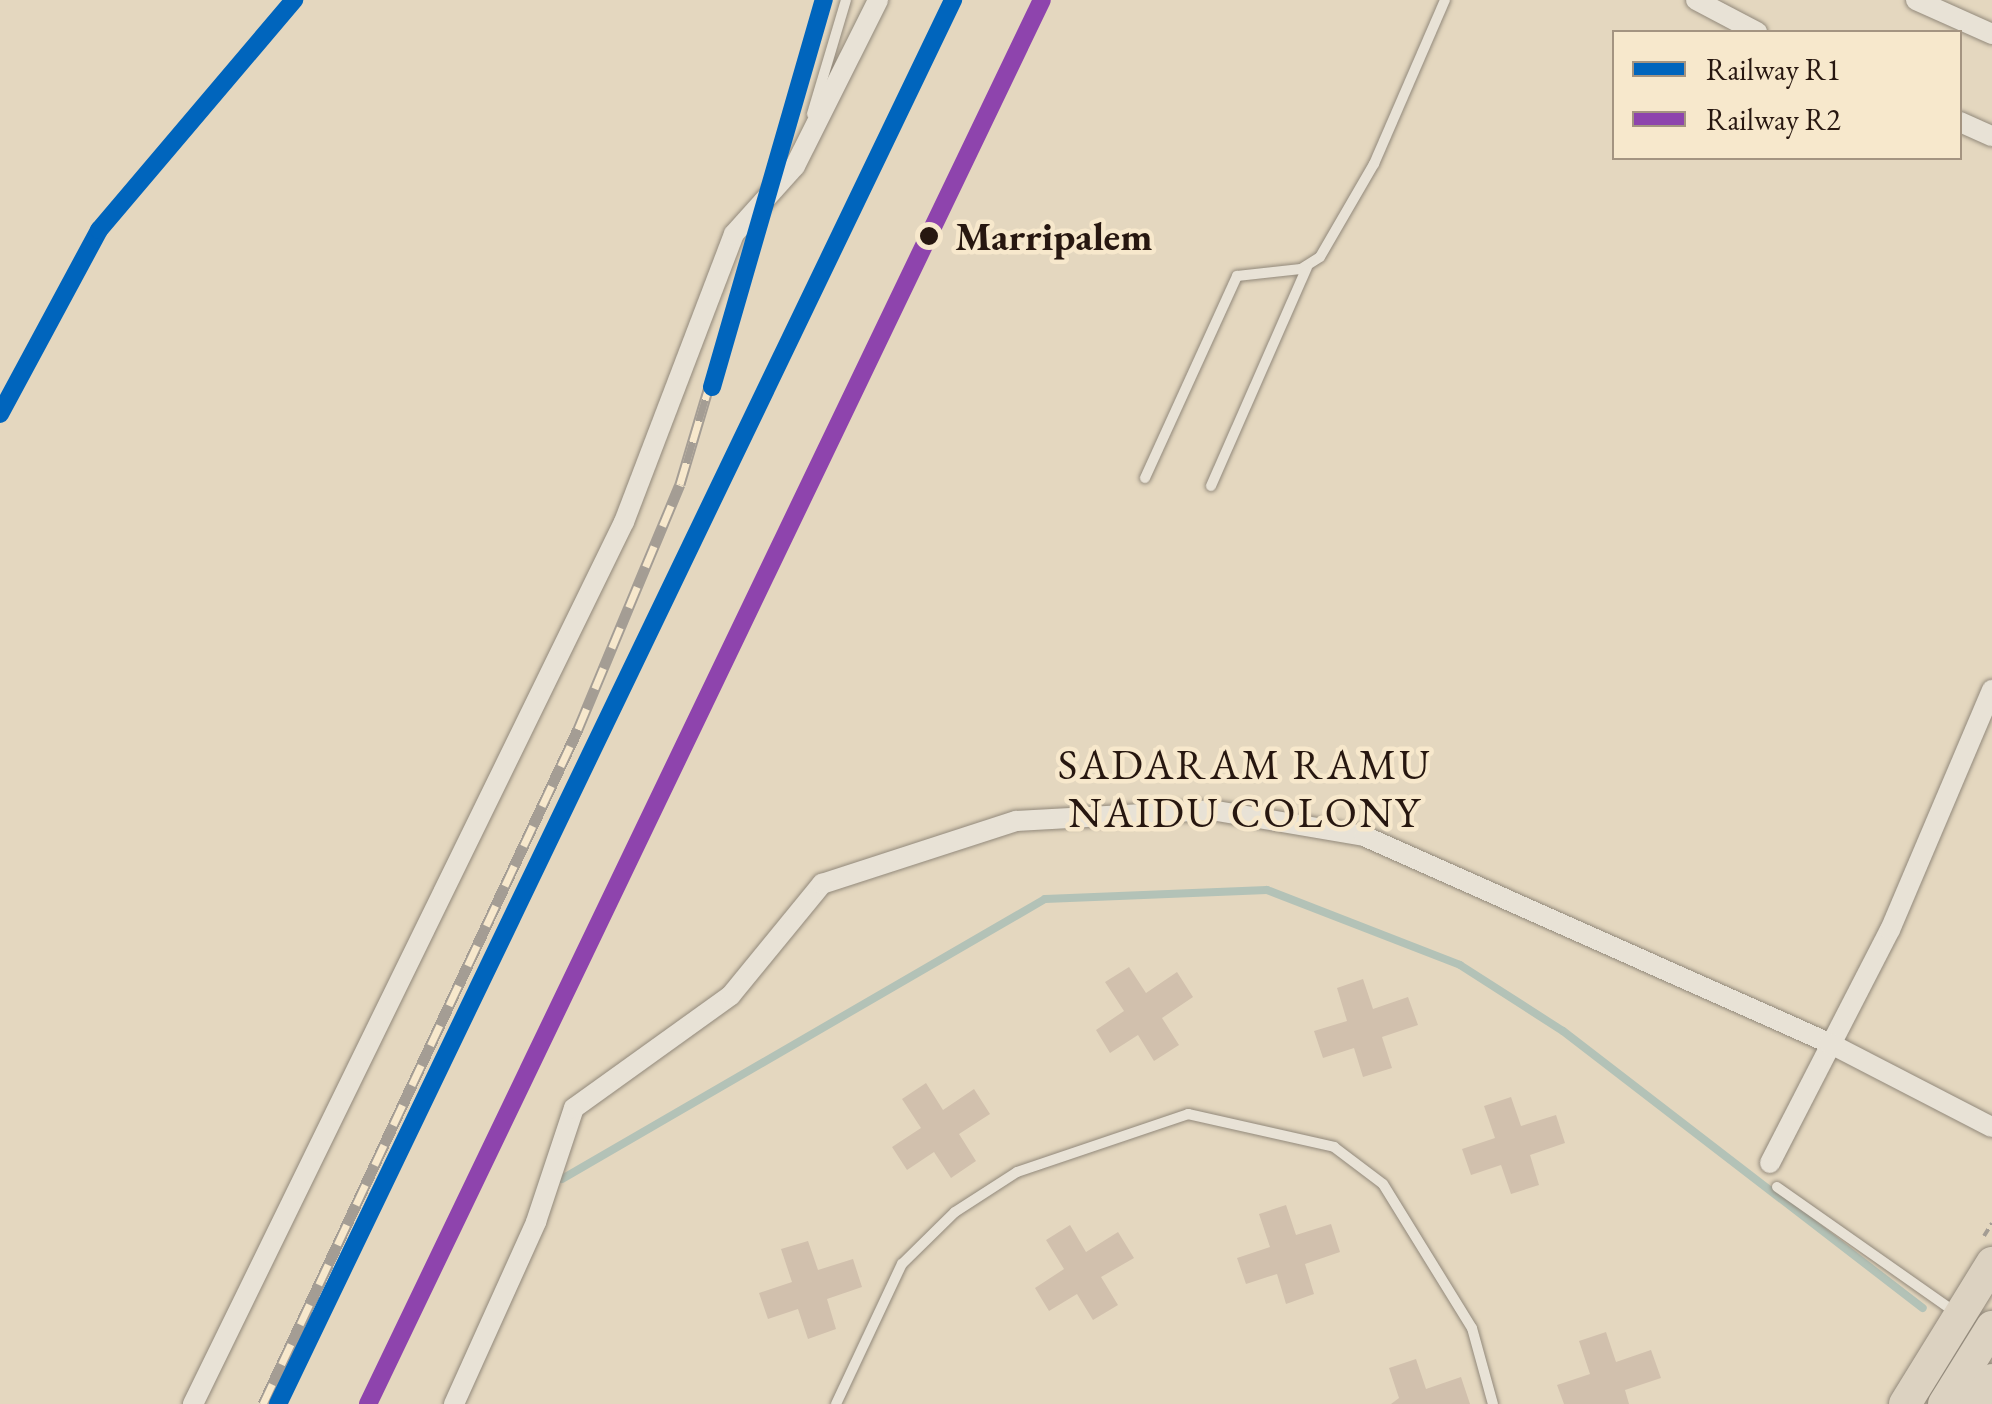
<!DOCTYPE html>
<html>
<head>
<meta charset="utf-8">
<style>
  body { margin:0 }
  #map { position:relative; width:1992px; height:1404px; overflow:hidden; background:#e4d7bf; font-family:"EB Garamond",serif }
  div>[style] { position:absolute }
  .stream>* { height:8px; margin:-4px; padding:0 4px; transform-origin:4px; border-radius:4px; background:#b3c2b7 }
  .building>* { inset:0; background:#d1c0ad }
  .path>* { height:4px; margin-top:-2px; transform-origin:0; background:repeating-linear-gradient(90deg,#a49d94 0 8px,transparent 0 13px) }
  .roads { filter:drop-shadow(0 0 2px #92897b) drop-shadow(0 0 2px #92897b) }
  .service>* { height:10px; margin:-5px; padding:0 5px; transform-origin:5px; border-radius:5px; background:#e8e2d6 }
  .minor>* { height:20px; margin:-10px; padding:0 10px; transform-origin:10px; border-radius:10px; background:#e8e2d6 }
  .primary>* { height:32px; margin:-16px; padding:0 16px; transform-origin:16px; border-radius:16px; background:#dcd2c1 }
  .rail>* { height:11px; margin-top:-5.5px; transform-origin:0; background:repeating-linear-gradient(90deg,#f7e8cc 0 22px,#a49d94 0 44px); box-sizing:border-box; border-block:2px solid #a49d94 }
  .rail-1>* { height:18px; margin:-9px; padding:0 9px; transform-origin:9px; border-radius:9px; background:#0065bd }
  .rail-2>* { height:18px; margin:-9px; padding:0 9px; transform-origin:9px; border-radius:9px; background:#8e44ad }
  .dots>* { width:28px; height:28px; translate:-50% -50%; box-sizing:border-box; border:5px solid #f7e8cc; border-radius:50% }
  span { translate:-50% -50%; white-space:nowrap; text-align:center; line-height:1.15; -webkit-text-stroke:9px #f7e8cc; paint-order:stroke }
  .stop-label { font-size:40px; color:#271710; font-weight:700 }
  .left { translate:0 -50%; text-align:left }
  .neighbourhood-label { font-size:42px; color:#271710; letter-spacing:2.5px }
  .legend { position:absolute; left:1612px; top:30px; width:350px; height:130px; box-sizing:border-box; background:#f7e8cc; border:2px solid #a49481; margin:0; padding:12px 18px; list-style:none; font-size:30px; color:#271710 }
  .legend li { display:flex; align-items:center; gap:20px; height:50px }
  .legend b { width:50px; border:2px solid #a49481 }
</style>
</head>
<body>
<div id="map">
  <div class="stream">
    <div style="left:562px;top:1179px;width:558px;rotate:-30.1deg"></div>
    <div style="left:1045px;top:899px;width:222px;rotate:-2.3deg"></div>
    <div style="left:1267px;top:890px;width:207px;rotate:21.2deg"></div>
    <div style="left:1460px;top:965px;width:122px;rotate:32.7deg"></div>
    <div style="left:1563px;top:1031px;width:454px;rotate:37.6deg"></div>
  </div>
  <div class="building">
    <div style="clip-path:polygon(1129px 967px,1146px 993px,1177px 972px,1193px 997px,1162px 1018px,1179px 1045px,1154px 1061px,1138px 1035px,1110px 1053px,1096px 1030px,1124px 1011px,1105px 982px)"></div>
    <div style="clip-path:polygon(1363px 979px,1373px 1009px,1408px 997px,1418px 1025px,1382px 1037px,1392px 1068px,1363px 1077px,1354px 1048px,1323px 1058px,1314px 1031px,1347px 1021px,1337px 988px)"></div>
    <div style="clip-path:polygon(926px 1083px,943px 1110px,974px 1089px,990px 1114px,959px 1134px,976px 1161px,951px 1178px,934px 1152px,907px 1170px,892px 1147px,921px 1128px,902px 1099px)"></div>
    <div style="clip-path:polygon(1511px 1097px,1521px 1126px,1556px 1115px,1565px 1143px,1530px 1155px,1539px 1185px,1511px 1194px,1501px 1165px,1471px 1175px,1462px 1149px,1495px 1138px,1484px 1106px)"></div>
    <div style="clip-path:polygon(1286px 1205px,1296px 1235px,1331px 1224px,1340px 1252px,1305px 1264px,1314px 1294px,1286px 1304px,1277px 1274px,1246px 1284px,1237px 1258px,1270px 1247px,1259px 1214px)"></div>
    <div style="clip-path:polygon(1070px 1225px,1086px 1252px,1118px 1232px,1134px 1258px,1101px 1277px,1118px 1305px,1093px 1320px,1077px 1294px,1049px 1311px,1035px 1288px,1064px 1269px,1046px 1240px)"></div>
    <div style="clip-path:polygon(808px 1241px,818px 1270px,853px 1259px,862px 1287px,827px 1299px,836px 1329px,808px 1339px,798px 1309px,768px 1319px,759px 1293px,792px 1282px,781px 1249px)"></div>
    <div style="clip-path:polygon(1606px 1332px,1616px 1362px,1651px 1350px,1661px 1378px,1625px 1390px,1629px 1404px,1564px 1404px,1557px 1385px,1590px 1374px,1579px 1341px)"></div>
    <div style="clip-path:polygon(1416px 1359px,1426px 1389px,1461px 1377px,1470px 1404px,1391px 1404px,1399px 1398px,1389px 1368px)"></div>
  </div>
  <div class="path">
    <div style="left:1984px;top:1236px;width:15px;rotate:-58deg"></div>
  </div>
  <div class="roads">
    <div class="service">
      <div style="left:812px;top:114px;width:119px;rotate:-73.4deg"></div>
      <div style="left:1145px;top:478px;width:222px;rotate:-65.5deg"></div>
      <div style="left:1237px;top:276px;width:64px;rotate:-6.2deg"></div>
      <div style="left:1301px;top:269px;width:22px;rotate:-32deg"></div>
      <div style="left:1320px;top:257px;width:108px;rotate:-59.9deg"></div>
      <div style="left:1374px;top:164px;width:179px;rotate:-66.6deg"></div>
      <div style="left:1211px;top:486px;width:239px;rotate:-66.3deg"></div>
      <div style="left:1777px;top:1187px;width:219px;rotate:35.1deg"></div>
      <div style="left:836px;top:1404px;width:155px;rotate:-64.8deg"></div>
      <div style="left:902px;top:1264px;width:74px;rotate:-44.5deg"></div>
      <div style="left:955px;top:1212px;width:74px;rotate:-32.8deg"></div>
      <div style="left:1017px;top:1172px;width:181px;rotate:-18.7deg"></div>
      <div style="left:1188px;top:1114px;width:150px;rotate:12.7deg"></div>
      <div style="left:1334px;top:1147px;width:61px;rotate:37.1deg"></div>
      <div style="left:1383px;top:1184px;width:169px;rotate:58.3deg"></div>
      <div style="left:1472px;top:1328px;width:79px;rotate:74.6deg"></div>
    </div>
    <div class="minor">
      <div style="left:1696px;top:0;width:69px;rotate:27.7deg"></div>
      <div style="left:1916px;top:0;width:83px;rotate:24.1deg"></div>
      <div style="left:1960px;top:122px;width:35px;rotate:24deg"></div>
      <div style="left:1770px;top:1163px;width:262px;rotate:-62.8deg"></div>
      <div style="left:1890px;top:930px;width:261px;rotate:-67deg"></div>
      <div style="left:193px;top:1404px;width:982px;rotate:-63.96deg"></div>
      <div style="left:624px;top:522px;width:308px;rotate:-69.1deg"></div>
      <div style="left:734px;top:234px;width:91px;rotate:-48.1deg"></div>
      <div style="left:795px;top:166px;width:186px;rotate:-63.4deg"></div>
      <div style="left:454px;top:1404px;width:200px;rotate:-65.7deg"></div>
      <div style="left:536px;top:1222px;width:120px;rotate:-71.6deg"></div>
      <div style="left:574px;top:1108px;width:193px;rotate:-35.7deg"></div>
      <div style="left:731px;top:995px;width:144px;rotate:-50.7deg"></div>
      <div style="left:822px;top:884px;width:204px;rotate:-18deg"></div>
      <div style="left:1016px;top:821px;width:195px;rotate:-3.2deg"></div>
      <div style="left:1211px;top:810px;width:155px;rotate:9.6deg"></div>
      <div style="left:1364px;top:836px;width:509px;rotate:24deg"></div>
      <div style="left:1829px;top:1043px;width:183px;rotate:27.3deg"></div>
    </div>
    <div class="primary">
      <div style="left:1905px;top:1404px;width:166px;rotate:-58.3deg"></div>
      <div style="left:1944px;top:1404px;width:91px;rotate:-58.1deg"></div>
      <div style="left:1976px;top:1404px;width:29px;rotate:-56deg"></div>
    </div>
  </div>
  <div class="rail">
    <div style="left:0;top:414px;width:209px;rotate:-61.7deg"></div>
    <div style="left:99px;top:230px;width:302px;rotate:-49.7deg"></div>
    <div style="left:263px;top:1404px;width:745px;rotate:-64.98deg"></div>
    <div style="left:578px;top:729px;width:265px;rotate:-67.4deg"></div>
    <div style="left:680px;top:484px;width:505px;rotate:-73.43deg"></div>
  </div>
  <div class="rail-1">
    <div style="left:712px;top:387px;width:403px;rotate:-73.9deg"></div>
    <div style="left:0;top:414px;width:209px;rotate:-61.7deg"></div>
    <div style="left:99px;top:230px;width:302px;rotate:-49.7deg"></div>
    <div style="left:278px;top:1404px;width:1558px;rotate:-64.32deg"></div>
  </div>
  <div class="rail-2">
    <div style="left:368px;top:1404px;width:1557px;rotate:-64.36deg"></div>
  </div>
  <div class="dots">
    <div style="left:929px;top:236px;background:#271710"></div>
  </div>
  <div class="stop-label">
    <span class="left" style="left:955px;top:236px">Marripalem</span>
  </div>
  <div class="neighbourhood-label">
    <span style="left:1245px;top:789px">SADARAM RAMU<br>NAIDU COLONY</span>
  </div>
  <ul class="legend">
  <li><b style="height:12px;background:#0065bd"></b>Railway R1</li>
  <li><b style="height:12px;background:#8e44ad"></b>Railway R2</li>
  </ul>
</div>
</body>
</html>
